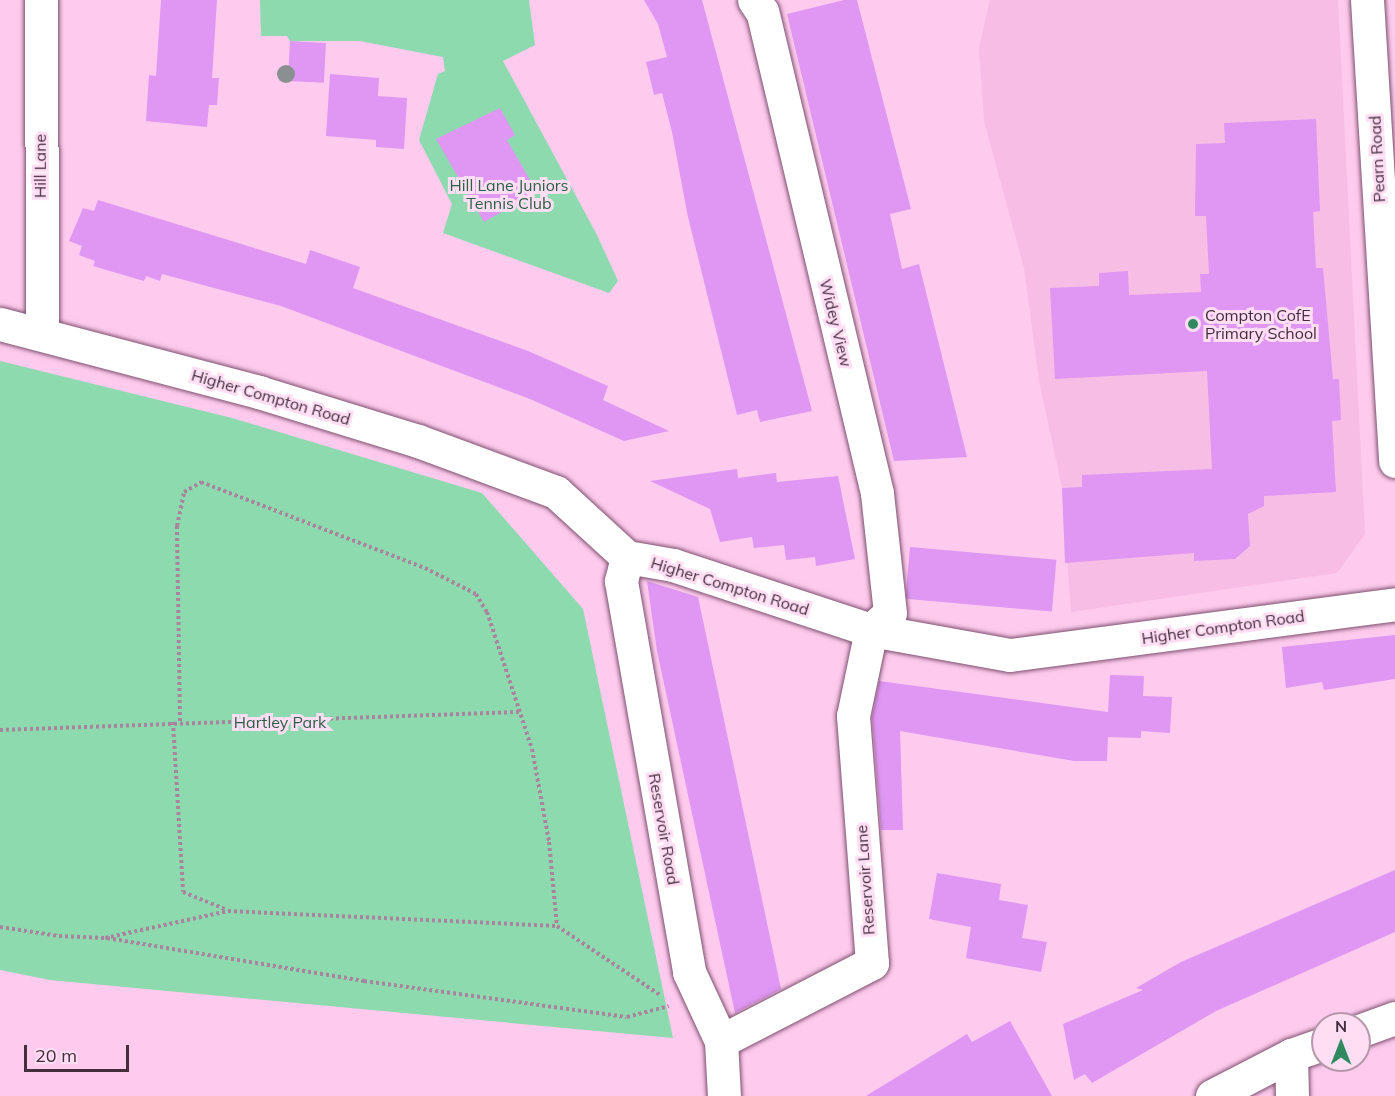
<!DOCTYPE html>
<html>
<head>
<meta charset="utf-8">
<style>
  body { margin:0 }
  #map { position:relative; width:1395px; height:1096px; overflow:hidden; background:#fecaed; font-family:Mulish,sans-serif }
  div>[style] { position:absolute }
  .built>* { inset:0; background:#f8bde5 }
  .green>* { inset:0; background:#8cdaae }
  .building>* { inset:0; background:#df97f3; transform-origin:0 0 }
  .path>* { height:4px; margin-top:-2px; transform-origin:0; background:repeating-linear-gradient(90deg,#aa849e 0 3px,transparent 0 6px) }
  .roads { filter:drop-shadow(0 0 2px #7d506f) drop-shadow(0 0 2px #7d506f) }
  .minor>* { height:33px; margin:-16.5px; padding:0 16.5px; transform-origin:16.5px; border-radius:16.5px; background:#fff }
  .trees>* { width:18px; height:18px; margin:-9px; border-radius:50%; background:#8a8f91 }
  .dots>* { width:16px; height:16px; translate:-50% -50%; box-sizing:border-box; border:3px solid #ffdef3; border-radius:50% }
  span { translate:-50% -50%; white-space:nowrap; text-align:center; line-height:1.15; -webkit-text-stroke:6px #ffdef3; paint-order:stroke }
  .street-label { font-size:16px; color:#432e3c }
  .park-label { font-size:16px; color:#2c5f45 }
  .poi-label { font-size:16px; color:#432e3c }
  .left { translate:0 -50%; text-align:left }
  .north { position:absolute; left:1311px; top:1012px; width:60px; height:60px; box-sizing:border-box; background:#ffdef3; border:2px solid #b498aa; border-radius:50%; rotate:0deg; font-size:16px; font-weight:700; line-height:24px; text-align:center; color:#432e3c }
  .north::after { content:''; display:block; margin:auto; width:21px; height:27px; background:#318a5f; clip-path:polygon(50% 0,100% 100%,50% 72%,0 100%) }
  .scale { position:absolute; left:24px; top:1045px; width:105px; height:27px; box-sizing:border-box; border:3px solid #432e3c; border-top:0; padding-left:8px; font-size:18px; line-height:21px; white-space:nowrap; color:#432e3c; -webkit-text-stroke:4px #ffdef3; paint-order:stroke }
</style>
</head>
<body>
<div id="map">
  <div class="built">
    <div style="clip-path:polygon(990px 0,1338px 0,1365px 534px,1337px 573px,1071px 612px,1062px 488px,1039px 380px,1024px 268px,984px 121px,979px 48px)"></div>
  </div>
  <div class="green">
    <div style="clip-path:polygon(260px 0,529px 0,535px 45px,503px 61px,596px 233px,618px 281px,609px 293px,443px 233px,452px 204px,419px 140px,438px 74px,445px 71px,443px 57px,360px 41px,290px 41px,287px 36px,261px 36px)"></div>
    <div style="clip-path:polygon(0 361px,232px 418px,482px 493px,583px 609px,673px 1038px,50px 980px,0 970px)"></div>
  </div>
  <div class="building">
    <div style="clip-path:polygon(161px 0,217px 0,212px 78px,219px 78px,217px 105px,209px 105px,207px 127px,146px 121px,149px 75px,156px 76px)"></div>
    <div style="clip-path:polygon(644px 0,702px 0,812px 411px,760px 422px,757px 410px,737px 415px,688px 217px,672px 132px,662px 93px,654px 95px,646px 62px,667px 57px,658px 24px)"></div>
    <div style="clip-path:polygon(844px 0,857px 0,911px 209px,890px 214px,902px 269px,919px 264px,967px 457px,894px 461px,787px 14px)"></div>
    <div style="left:290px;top:41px;width:36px;height:40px;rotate:3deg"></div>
    <div style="clip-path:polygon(330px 74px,379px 78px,378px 96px,407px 98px,404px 149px,376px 147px,376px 140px,326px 136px)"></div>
    <div style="clip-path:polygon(500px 108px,515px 135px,507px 140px,537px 192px,484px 222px,436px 139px)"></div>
    <div style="clip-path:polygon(1316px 119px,1320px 211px,1313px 212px,1316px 268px,1323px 268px,1333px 379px,1339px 379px,1341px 420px,1332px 421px,1336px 492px,1264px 496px,1264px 506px,1248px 514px,1250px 546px,1235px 559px,1194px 561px,1194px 553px,1065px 563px,1062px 488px,1082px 487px,1082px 475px,1212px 469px,1207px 371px,1055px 379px,1050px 288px,1099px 286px,1099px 273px,1128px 271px,1129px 295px,1201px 292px,1200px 274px,1209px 274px,1206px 216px,1195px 216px,1196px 144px,1225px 143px,1224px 123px)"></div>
    <div style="clip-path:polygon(98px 200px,306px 264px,310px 250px,360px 267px,353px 288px,528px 351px,608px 386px,603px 400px,669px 431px,624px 441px,530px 399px,281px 306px,162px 274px,160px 281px,146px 276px,144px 281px,93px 266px,95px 261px,79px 255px,82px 246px,69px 241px,83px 208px,94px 211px)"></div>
    <div style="clip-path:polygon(737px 469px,738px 478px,776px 473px,777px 482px,838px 476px,855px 559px,816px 566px,815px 557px,786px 560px,784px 545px,754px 548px,752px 537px,720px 542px,710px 509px,650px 481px)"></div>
    <div style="left:910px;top:547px;width:147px;height:52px;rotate:5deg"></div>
    <div style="clip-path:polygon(647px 581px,698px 597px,781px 989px,735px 1013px,657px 651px)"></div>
    <div style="clip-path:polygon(1395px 635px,1395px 679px,1324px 690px,1322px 682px,1286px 688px,1282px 647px)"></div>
    <div style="clip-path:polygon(1110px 675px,1144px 676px,1143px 696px,1172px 697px,1170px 733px,1141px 731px,1141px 738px,1108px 737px,1107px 761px,1074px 761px,900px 731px,903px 830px,881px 830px,872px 717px,879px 681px,1108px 712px)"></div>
    <div style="clip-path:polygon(1395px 870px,1395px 932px,1216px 1011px,1092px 1083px,1085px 1074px,1074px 1080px,1063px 1024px,1143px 990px,1136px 988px,1181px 962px)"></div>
    <div style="clip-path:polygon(937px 873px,1001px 884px,999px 900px,1028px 905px,1022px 938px,1047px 942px,1041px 972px,966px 958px,971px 927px,929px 919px)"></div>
    <div style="clip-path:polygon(1010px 1021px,1052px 1096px,866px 1096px,967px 1034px,972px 1042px)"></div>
  </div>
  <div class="path">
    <div style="left:180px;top:721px;width:195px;rotate:-90.9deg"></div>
    <div style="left:177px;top:526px;width:35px;rotate:-78deg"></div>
    <div style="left:184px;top:492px;width:20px;rotate:-30deg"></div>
    <div style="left:201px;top:482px;width:240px;rotate:21deg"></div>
    <div style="left:425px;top:568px;width:57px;rotate:27deg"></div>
    <div style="left:476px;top:594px;width:21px;rotate:59deg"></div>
    <div style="left:487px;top:612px;width:144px;rotate:71.8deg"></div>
    <div style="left:532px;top:749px;width:95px;rotate:79.6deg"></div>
    <div style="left:549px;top:842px;width:84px;rotate:84.6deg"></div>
    <div style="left:173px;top:722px;width:170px;rotate:86.6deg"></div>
    <div style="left:183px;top:892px;width:48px;rotate:22.2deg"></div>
    <div style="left:0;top:730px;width:519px;rotate:-1.99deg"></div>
    <div style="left:0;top:927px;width:60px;rotate:8.7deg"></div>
    <div style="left:59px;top:936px;width:46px;rotate:2.5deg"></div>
    <div style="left:105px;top:938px;width:126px;rotate:-12.4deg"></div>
    <div style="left:228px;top:911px;width:329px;rotate:2.6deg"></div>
    <div style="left:557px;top:926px;width:124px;rotate:33.8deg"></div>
    <div style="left:107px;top:938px;width:261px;rotate:9.5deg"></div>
    <div style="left:364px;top:981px;width:265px;rotate:7.8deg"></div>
    <div style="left:627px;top:1017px;width:43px;rotate:-14.7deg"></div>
  </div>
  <div class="roads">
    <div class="minor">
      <div style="left:41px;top:0;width:332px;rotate:89.8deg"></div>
      <div style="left:1367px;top:0;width:462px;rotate:86.5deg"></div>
      <div style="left:0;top:324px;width:268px;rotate:14.7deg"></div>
      <div style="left:259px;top:392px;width:166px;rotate:17.1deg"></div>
      <div style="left:418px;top:441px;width:147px;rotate:20.3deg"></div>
      <div style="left:556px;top:492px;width:96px;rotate:42.5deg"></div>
      <div style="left:627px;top:557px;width:47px;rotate:9.9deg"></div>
      <div style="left:673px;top:565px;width:208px;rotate:18.2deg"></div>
      <div style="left:871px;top:630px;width:141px;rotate:10.2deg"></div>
      <div style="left:1010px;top:655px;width:388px;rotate:-7.5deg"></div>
      <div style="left:627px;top:557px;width:25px;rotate:104deg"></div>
      <div style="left:621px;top:581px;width:397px;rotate:80.1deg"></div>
      <div style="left:689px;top:972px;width:76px;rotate:65.1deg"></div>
      <div style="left:721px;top:1041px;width:55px;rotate:86.9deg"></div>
      <div style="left:1359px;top:1031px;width:38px;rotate:-20deg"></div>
      <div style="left:721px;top:1041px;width:170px;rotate:-27.3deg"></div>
      <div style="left:872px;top:963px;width:248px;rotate:-94.4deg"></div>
      <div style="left:853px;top:716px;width:88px;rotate:-78.2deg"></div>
      <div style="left:871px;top:630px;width:25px;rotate:-42deg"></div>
      <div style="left:890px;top:613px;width:121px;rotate:-96.2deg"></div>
      <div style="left:877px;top:493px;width:495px;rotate:-103.4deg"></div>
      <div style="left:762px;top:12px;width:14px;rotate:-124deg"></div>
      <div style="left:1291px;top:1055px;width:41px;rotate:88.6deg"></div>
      <div style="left:1212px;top:1096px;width:89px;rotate:-27.4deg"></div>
      <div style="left:1291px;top:1055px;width:34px;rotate:-19deg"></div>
    </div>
  </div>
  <div class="trees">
    <div style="left:286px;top:74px"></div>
  </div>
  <div class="dots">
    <div style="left:1193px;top:324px;background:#318a5f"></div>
  </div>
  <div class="street-label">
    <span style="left:1377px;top:159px;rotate:-93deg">Pearn Road</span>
    <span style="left:40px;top:166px;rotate:-90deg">Hill Lane</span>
    <span style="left:836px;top:323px;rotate:76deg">Widey View</span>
    <span style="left:271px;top:397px;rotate:16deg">Higher Compton Road</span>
    <span style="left:730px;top:586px;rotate:17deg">Higher Compton Road</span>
    <span style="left:1223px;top:627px;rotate:-8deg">Higher Compton Road</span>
    <span style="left:664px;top:829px;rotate:80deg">Reservoir Road</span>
    <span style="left:865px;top:880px;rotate:-94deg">Reservoir Lane</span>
  </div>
  <div class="park-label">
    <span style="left:509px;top:194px">Hill Lane Juniors<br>Tennis Club</span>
    <span style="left:280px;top:722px">Hartley Park</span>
  </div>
  <div class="poi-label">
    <span class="left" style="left:1205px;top:324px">Compton CofE<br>Primary School</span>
  </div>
  <div class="north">N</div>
  <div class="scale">20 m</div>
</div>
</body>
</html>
